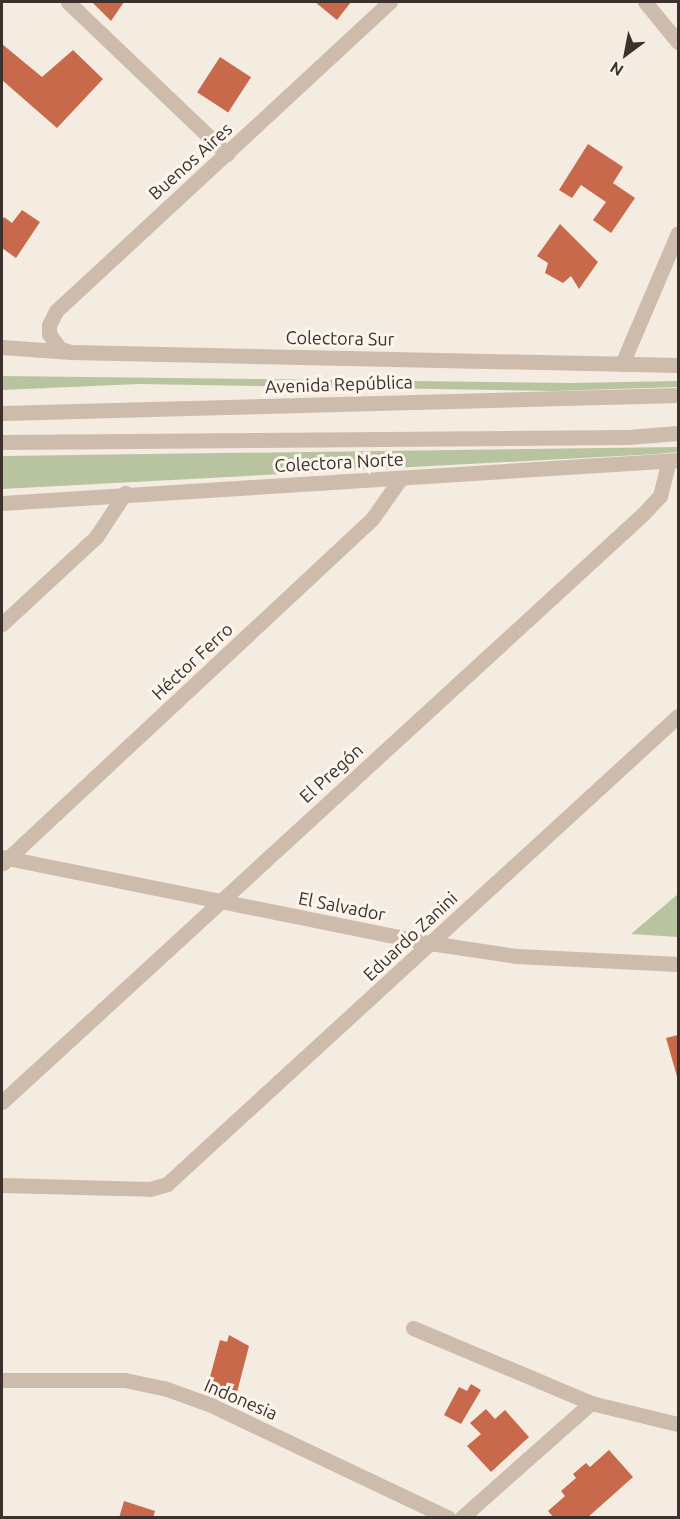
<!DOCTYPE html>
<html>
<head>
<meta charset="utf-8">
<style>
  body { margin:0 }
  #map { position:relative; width:680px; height:1519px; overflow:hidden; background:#f4ebe1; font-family:Ubuntu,sans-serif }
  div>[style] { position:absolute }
  .green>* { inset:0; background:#b8c4a0 }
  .building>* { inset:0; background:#c8694b; transform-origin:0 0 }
  .minor>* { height:15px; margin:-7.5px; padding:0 7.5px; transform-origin:7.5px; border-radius:7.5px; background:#cdbbac }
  span { translate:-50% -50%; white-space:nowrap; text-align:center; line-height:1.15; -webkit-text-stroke:6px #fbf5ee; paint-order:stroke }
  .street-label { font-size:18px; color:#3b302b }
  .frame { position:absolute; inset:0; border:3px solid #3b302b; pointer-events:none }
  .north { position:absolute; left:596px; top:24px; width:60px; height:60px; -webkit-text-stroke:4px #fbf5ee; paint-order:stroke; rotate:212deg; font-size:16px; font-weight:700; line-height:24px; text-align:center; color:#3b302b }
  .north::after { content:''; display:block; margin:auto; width:21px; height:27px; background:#3b302b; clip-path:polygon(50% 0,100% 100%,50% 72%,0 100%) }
</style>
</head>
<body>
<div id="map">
  <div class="green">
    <div style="clip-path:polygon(2px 376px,572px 383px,678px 381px,678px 387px,554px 391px,139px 384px,2px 390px)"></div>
    <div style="clip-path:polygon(678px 447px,678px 452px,656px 454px,2px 489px,2px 456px)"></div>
    <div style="clip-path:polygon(678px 894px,678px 937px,631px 934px)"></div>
  </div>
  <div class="building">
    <div style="clip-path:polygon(92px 2px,124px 2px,111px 21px)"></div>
    <div style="clip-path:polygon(315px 2px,351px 2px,337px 20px)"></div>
    <div style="clip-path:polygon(2px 44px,42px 77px,73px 50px,103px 79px,57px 128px,2px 80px)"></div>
    <div style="left:220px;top:57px;width:37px;height:42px;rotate:33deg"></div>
    <div style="clip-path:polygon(588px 144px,623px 167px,613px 183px,635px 198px,611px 233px,593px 220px,606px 202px,581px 185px,572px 198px,559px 190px)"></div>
    <div style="clip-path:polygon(22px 210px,40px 222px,16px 258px,2px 248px,2px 221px,4px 217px,12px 223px)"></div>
    <div style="clip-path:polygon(560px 224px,598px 262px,579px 289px,571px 276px,563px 283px,545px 273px,548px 263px,537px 256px)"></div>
    <div style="clip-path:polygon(678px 1035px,678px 1080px,666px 1038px)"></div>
    <div style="clip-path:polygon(229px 1335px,249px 1346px,235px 1400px,206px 1392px,220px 1340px,227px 1342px)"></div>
    <div style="clip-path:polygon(471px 1384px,481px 1390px,461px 1424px,444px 1415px,459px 1387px,467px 1391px)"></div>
    <div style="clip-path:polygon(486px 1409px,495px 1419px,505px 1410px,529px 1437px,491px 1472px,467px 1446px,481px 1434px,470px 1423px)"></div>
    <div style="clip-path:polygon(609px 1450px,633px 1477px,587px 1518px,554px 1518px,548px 1511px,565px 1496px,561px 1491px,576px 1478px,573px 1474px,586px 1463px,590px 1467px)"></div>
    <div style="clip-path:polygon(124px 1501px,155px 1511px,153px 1518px,119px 1518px)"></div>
  </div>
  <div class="minor">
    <div style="left:68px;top:2px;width:220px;rotate:43.7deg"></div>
    <div style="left:645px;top:2px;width:52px;rotate:50.5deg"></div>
    <div style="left:2px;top:347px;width:69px;rotate:4.1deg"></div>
    <div style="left:71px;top:352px;width:607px;rotate:1.23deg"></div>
    <div style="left:68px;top:351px;width:8px;rotate:-166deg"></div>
    <div style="left:60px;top:349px;width:19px;rotate:-126deg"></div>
    <div style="left:49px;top:334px;width:9px;rotate:-90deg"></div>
    <div style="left:49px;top:325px;width:16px;rotate:-63deg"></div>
    <div style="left:56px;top:311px;width:455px;rotate:-42.8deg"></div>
    <div style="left:622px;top:364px;width:142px;rotate:-66.9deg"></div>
    <div style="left:2px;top:413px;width:676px;rotate:-1.53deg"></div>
    <div style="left:2px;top:442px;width:626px;rotate:-0.46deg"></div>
    <div style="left:628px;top:437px;width:50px;rotate:-4.6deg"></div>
    <div style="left:2px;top:503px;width:677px;rotate:-3.64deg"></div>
    <div style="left:2px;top:624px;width:128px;rotate:-42.8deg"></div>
    <div style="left:96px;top:537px;width:53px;rotate:-56.6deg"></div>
    <div style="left:2px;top:857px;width:437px;rotate:11.4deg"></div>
    <div style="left:430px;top:943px;width:87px;rotate:8.6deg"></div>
    <div style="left:516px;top:956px;width:162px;rotate:2.8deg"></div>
    <div style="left:3px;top:863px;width:504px;rotate:-42.99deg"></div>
    <div style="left:372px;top:519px;width:50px;rotate:-54.7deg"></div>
    <div style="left:2px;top:1102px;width:870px;rotate:-42.53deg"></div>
    <div style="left:643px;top:514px;width:25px;rotate:-47deg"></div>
    <div style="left:660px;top:496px;width:36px;rotate:-76deg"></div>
    <div style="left:2px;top:1185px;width:148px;rotate:1.5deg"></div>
    <div style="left:150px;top:1189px;width:18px;rotate:-16deg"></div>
    <div style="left:167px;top:1184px;width:693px;rotate:-42.49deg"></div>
    <div style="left:413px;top:1328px;width:193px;rotate:22.8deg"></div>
    <div style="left:591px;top:1403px;width:89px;rotate:13.6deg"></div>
    <div style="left:2px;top:1380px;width:123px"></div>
    <div style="left:125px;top:1380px;width:40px;rotate:12deg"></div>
    <div style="left:164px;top:1388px;width:50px;rotate:19.9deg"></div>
    <div style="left:211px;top:1405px;width:263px;rotate:25.4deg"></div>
    <div style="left:461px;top:1518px;width:174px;rotate:-41.5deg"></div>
  </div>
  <div class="street-label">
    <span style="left:190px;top:161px;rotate:-42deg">Buenos Aires</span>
    <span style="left:340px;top:338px;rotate:1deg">Colectora Sur</span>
    <span style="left:339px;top:384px;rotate:-2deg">Avenida República</span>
    <span style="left:339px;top:462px;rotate:-3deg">Colectora Norte</span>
    <span style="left:192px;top:661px;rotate:-43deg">Héctor Ferro</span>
    <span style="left:331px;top:773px;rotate:-42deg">El Pregón</span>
    <span style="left:342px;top:906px;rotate:11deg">El Salvador</span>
    <span style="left:410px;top:936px;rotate:-43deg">Eduardo Zanini</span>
    <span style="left:241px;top:1399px;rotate:23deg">Indonesia</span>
  </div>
  <div class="frame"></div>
  <div class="north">N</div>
</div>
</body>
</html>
